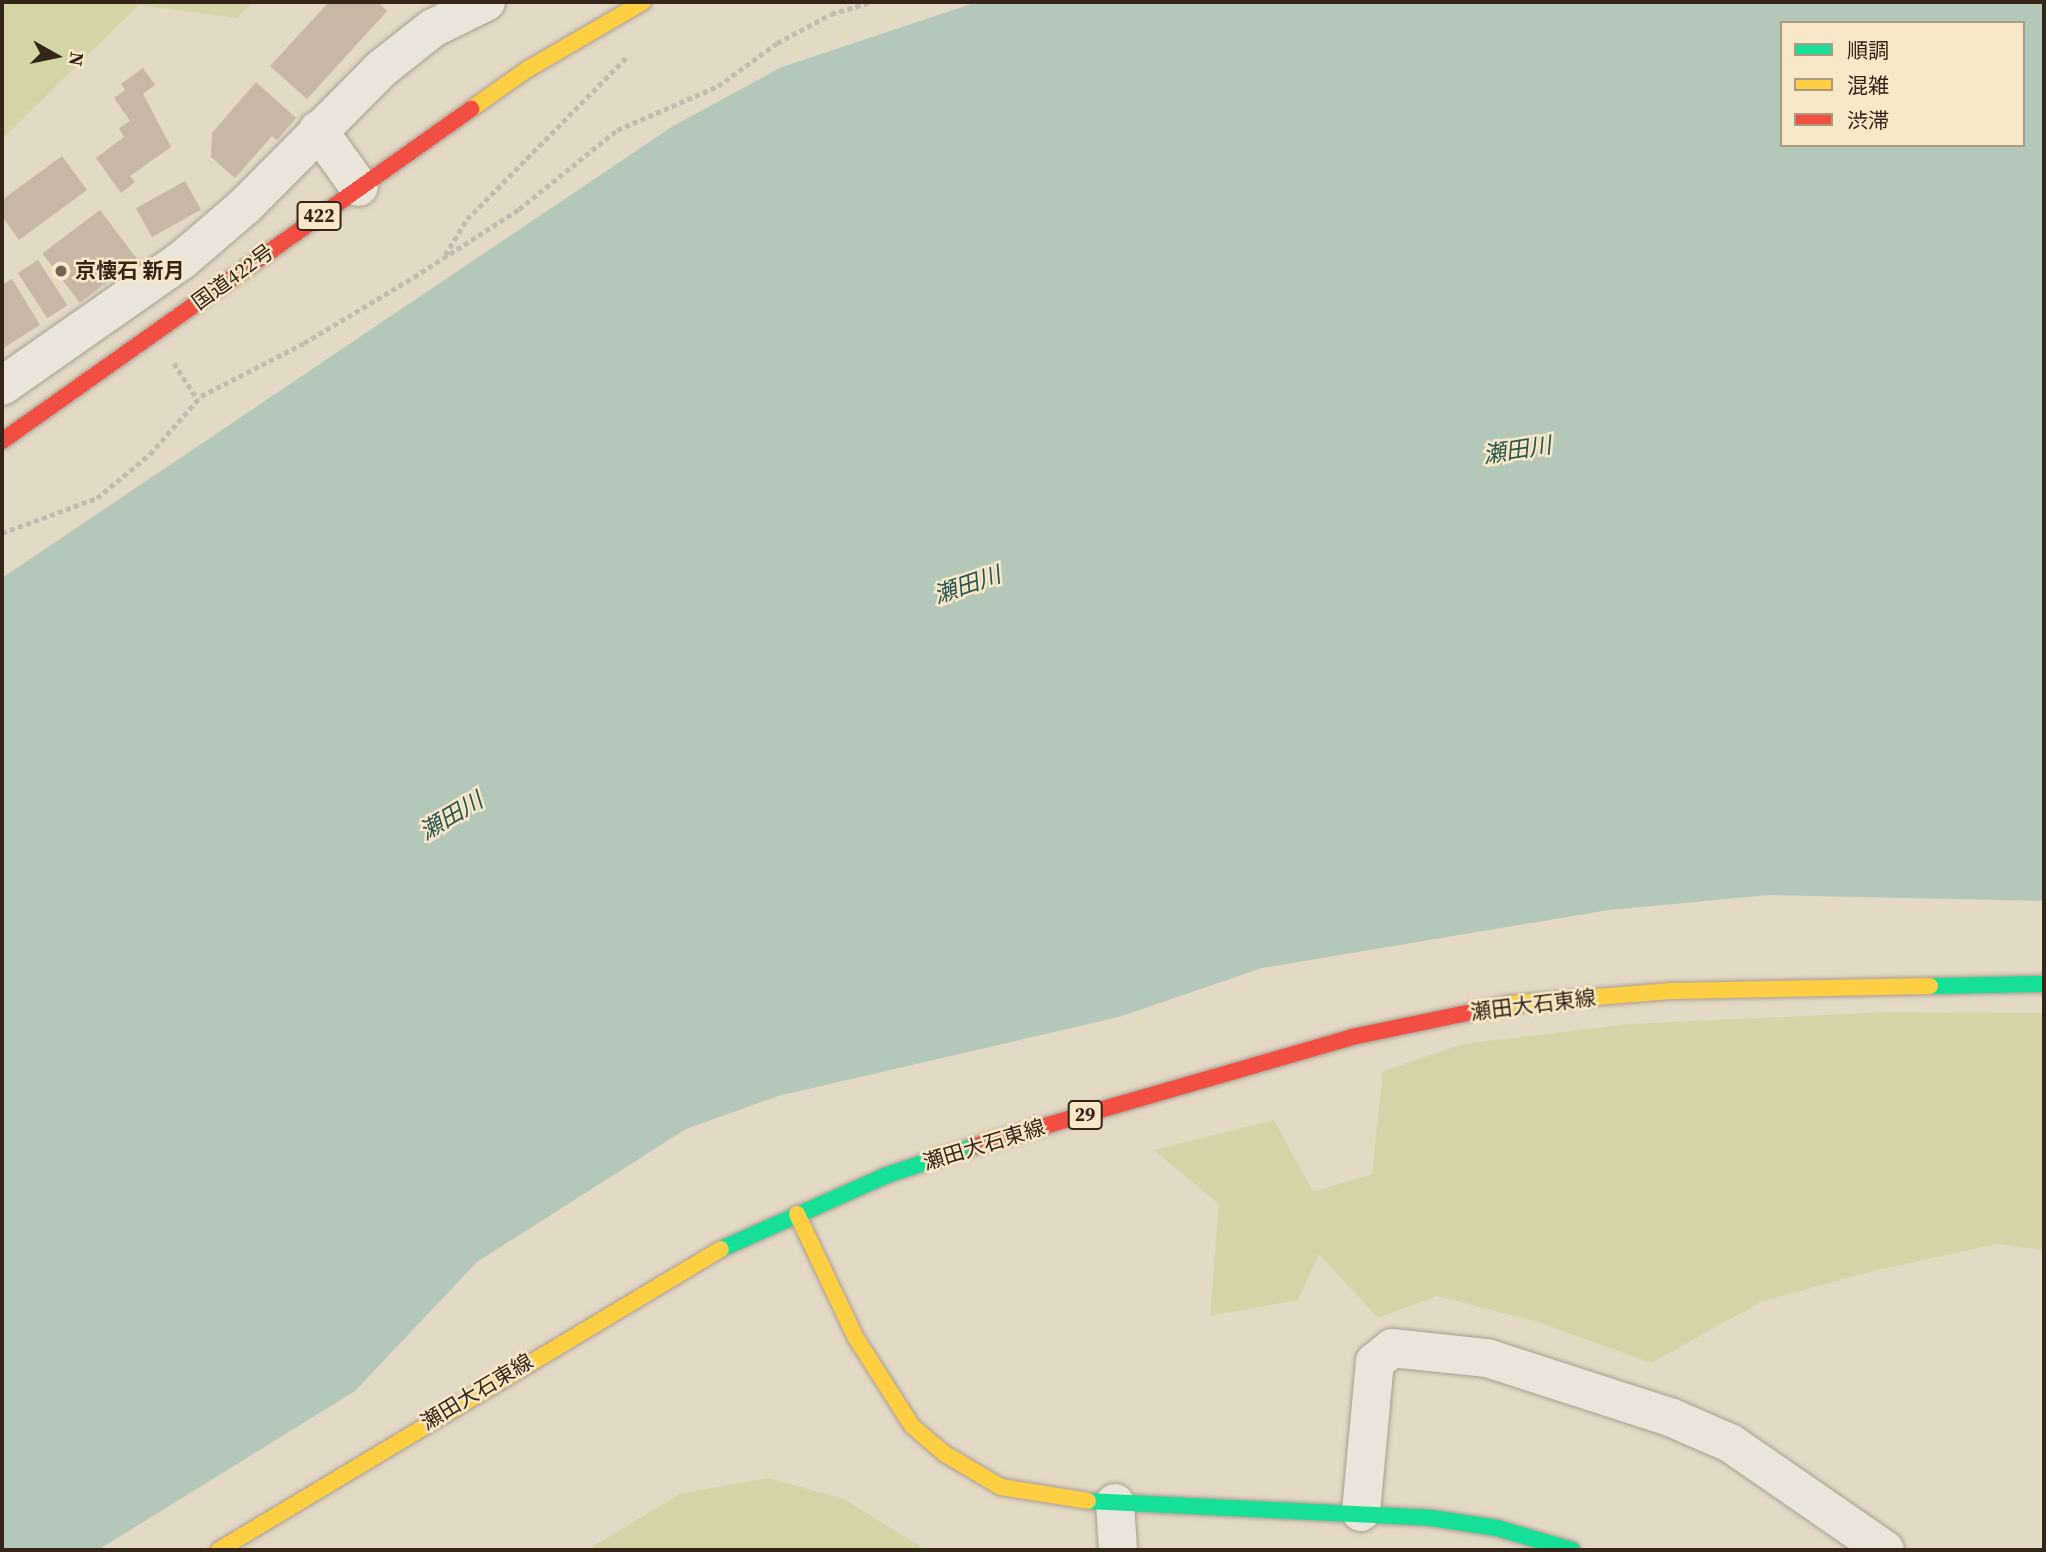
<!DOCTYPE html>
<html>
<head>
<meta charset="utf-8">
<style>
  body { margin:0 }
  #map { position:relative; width:2046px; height:1552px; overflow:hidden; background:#e4d9c5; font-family:"Source Serif 4","Noto Sans JP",serif }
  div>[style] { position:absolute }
  .green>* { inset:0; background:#d6d4a6 }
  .water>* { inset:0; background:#b3c8b9 }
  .building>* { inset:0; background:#c8b6a6; transform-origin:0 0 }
  .path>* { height:4.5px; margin-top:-2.25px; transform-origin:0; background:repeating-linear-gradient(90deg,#c3bbb0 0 5px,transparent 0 8.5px) }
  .roads { filter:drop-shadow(0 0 2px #a89e90) drop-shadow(0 0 2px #a89e90) }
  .street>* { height:38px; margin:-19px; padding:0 19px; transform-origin:19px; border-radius:19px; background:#ebe4d8 }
  .fast>* { height:16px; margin:-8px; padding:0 8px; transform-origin:8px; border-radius:8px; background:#16e098 }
  .slow>* { height:16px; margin:-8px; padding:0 8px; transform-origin:8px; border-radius:8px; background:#ffcf43 }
  .jam>* { height:16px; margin:-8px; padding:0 8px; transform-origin:8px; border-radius:8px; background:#f24e42 }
  .dots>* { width:19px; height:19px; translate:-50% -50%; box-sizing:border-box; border:4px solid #f8e8c8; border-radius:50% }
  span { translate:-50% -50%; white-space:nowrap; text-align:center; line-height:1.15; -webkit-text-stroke:5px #f8e8c8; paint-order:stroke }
  .shield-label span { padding:2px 5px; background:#f8e8c8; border:2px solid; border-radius:5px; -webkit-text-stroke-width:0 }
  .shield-label { font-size:19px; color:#352519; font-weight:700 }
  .poi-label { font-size:21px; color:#352519; font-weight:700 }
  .left { translate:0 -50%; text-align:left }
  .street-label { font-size:21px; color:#352519 }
  .water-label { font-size:23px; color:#275651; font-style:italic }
  .frame { position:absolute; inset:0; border:4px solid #352519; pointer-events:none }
  .legend { position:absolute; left:1780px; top:21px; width:245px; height:126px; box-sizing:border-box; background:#f8e8c8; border:2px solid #aa9a82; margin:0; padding:9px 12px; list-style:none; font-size:21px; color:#352519 }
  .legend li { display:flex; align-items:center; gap:14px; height:35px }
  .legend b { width:35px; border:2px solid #aa9a82 }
  .north { position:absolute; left:21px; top:21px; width:70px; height:70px; -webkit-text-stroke:5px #f8e8c8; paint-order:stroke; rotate:99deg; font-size:19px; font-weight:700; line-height:28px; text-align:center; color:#352519 }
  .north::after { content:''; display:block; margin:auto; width:24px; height:32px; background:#352519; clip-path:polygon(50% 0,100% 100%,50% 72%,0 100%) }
</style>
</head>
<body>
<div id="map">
  <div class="green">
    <div style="clip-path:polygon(2px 2px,253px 2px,237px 18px,139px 5px,2px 139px)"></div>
    <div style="clip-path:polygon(1890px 1012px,2044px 1013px,2044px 1250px,1997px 1244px,1869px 1272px,1761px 1302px,1651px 1363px,1541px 1323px,1437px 1296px,1378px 1318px,1319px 1254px,1298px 1300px,1210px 1316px,1219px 1204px,1154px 1150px,1274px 1120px,1313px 1192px,1372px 1174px,1383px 1071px,1463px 1044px,1630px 1024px)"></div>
    <div style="clip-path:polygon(768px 1478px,844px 1499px,926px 1550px,587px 1550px,680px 1494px)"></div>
  </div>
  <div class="water">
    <div style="clip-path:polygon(evenodd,977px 2px,2044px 2px,2044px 901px,1769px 895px,1609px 910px,1262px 968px,1119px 1017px,778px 1096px,686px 1129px,477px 1262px,355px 1391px,98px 1550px,2px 1550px,2px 578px,673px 126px,782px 67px,977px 2px,1782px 23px,2023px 23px,2023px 145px,1782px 145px,1782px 23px)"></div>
  </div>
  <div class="building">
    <div style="clip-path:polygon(329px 2px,378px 2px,387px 11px,307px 99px,270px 66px)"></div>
    <div style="clip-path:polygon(143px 68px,155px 85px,143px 94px,171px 147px,130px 176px,135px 182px,121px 193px,96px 158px,124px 137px,119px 128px,130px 121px,114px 98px,125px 90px,121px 84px)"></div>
    <div style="clip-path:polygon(256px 82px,296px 118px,277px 140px,272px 136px,235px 178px,211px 157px,212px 133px)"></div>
    <div style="clip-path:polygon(62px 156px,87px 190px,19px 240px,2px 216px,2px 200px)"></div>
    <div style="left:185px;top:181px;width:33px;height:56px;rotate:61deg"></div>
    <div style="left:100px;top:210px;width:62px;height:72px;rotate:53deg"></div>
    <div style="left:38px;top:260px;width:54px;height:24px;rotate:57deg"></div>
    <div style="clip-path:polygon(12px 279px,40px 325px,2px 349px,2px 285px)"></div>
  </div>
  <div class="path">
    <div style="left:445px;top:255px;width:42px;rotate:-58.6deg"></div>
    <div style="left:467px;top:219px;width:229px;rotate:-45.4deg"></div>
    <div style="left:174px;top:363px;width:44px;rotate:57deg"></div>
    <div style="left:2px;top:533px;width:101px;rotate:-20.2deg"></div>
    <div style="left:97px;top:498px;width:69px;rotate:-39.7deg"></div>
    <div style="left:150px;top:454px;width:77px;rotate:-48.7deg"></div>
    <div style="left:201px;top:396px;width:116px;rotate:-27.2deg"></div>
    <div style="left:304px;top:343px;width:128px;rotate:-31deg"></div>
    <div style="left:414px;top:277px;width:125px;rotate:-32.9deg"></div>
    <div style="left:519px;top:209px;width:126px;rotate:-38.9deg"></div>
    <div style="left:617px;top:130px;width:110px;rotate:-23.5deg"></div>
    <div style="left:718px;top:86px;width:73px;rotate:-36.1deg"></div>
    <div style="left:777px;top:43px;width:61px;rotate:-28.2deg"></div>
    <div style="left:831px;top:14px;width:42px;rotate:-16.7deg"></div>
  </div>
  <div class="roads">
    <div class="street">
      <div style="left:318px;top:130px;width:70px;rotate:54.3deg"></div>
      <div style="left:2px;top:386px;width:220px;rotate:-35deg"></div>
      <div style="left:182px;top:260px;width:83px;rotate:-40.6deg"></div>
      <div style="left:245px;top:206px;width:193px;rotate:-45.2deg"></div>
      <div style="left:381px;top:69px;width:66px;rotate:-38.3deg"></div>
      <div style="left:433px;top:28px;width:59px;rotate:-26.1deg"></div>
      <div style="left:1115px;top:1503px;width:47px;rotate:86.3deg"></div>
      <div style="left:1361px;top:1512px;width:151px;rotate:-84.7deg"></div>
      <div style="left:1375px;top:1362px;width:22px;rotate:-39deg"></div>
      <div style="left:1392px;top:1348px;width:96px;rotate:6deg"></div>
      <div style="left:1487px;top:1358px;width:192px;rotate:17.9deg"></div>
      <div style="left:1670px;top:1417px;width:65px;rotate:23.4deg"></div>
      <div style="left:1730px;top:1443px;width:188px;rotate:34.6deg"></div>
    </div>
    <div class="fast">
      <div style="left:1930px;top:986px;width:114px;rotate:-1deg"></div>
      <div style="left:721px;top:1249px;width:182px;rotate:-24deg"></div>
      <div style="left:887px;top:1175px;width:93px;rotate:-18.2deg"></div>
      <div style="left:1088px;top:1501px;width:343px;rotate:2.8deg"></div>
      <div style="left:1431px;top:1518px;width:67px;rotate:8.6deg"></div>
      <div style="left:1497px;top:1528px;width:78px;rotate:16.3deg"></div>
    </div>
    <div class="slow">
      <div style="left:471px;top:109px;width:70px;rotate:-35.1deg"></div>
      <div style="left:528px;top:69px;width:133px;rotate:-30.2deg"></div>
      <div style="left:1472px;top:1012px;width:38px;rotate:-12deg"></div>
      <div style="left:1509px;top:1004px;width:163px;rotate:-4.6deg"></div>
      <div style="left:1671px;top:991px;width:259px;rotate:-1.1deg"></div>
      <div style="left:797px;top:1214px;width:137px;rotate:64.6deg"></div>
      <div style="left:856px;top:1338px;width:104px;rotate:57.5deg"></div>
      <div style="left:912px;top:1426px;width:43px;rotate:40.3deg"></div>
      <div style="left:945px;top:1454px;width:65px;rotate:30.5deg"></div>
      <div style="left:1001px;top:1487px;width:88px;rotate:9.1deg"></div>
      <div style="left:219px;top:1550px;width:585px;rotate:-30.95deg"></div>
    </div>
    <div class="jam">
      <div style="left:2px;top:441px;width:575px;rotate:-35.29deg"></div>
      <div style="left:975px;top:1146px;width:392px;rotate:-16.1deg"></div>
      <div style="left:1352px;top:1037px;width:123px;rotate:-11.8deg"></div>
    </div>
  </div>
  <div class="dots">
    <div style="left:61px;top:271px;background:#726455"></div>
  </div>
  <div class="shield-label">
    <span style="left:319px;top:216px">422</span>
    <span style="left:1085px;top:1115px">29</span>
  </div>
  <div class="poi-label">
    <span class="left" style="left:75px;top:271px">京懐石 新月</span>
  </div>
  <div class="street-label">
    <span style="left:233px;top:277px;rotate:-36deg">国道422号</span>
    <span style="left:1533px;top:1005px;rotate:-7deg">瀬田大石東線</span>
    <span style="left:984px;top:1145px;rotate:-17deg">瀬田大石東線</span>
    <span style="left:477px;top:1392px;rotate:-31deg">瀬田大石東線</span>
  </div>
  <div class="water-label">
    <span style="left:1517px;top:450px;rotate:-9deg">瀬田川</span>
    <span style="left:967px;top:585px;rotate:-19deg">瀬田川</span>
    <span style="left:451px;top:816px;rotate:-31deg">瀬田川</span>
  </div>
  <div class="frame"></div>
  <ul class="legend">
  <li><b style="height:9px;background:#16e098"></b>順調</li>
  <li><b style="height:9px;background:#ffcf43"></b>混雑</li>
  <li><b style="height:9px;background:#f24e42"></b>渋滞</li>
  </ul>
  <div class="north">N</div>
</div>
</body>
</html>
